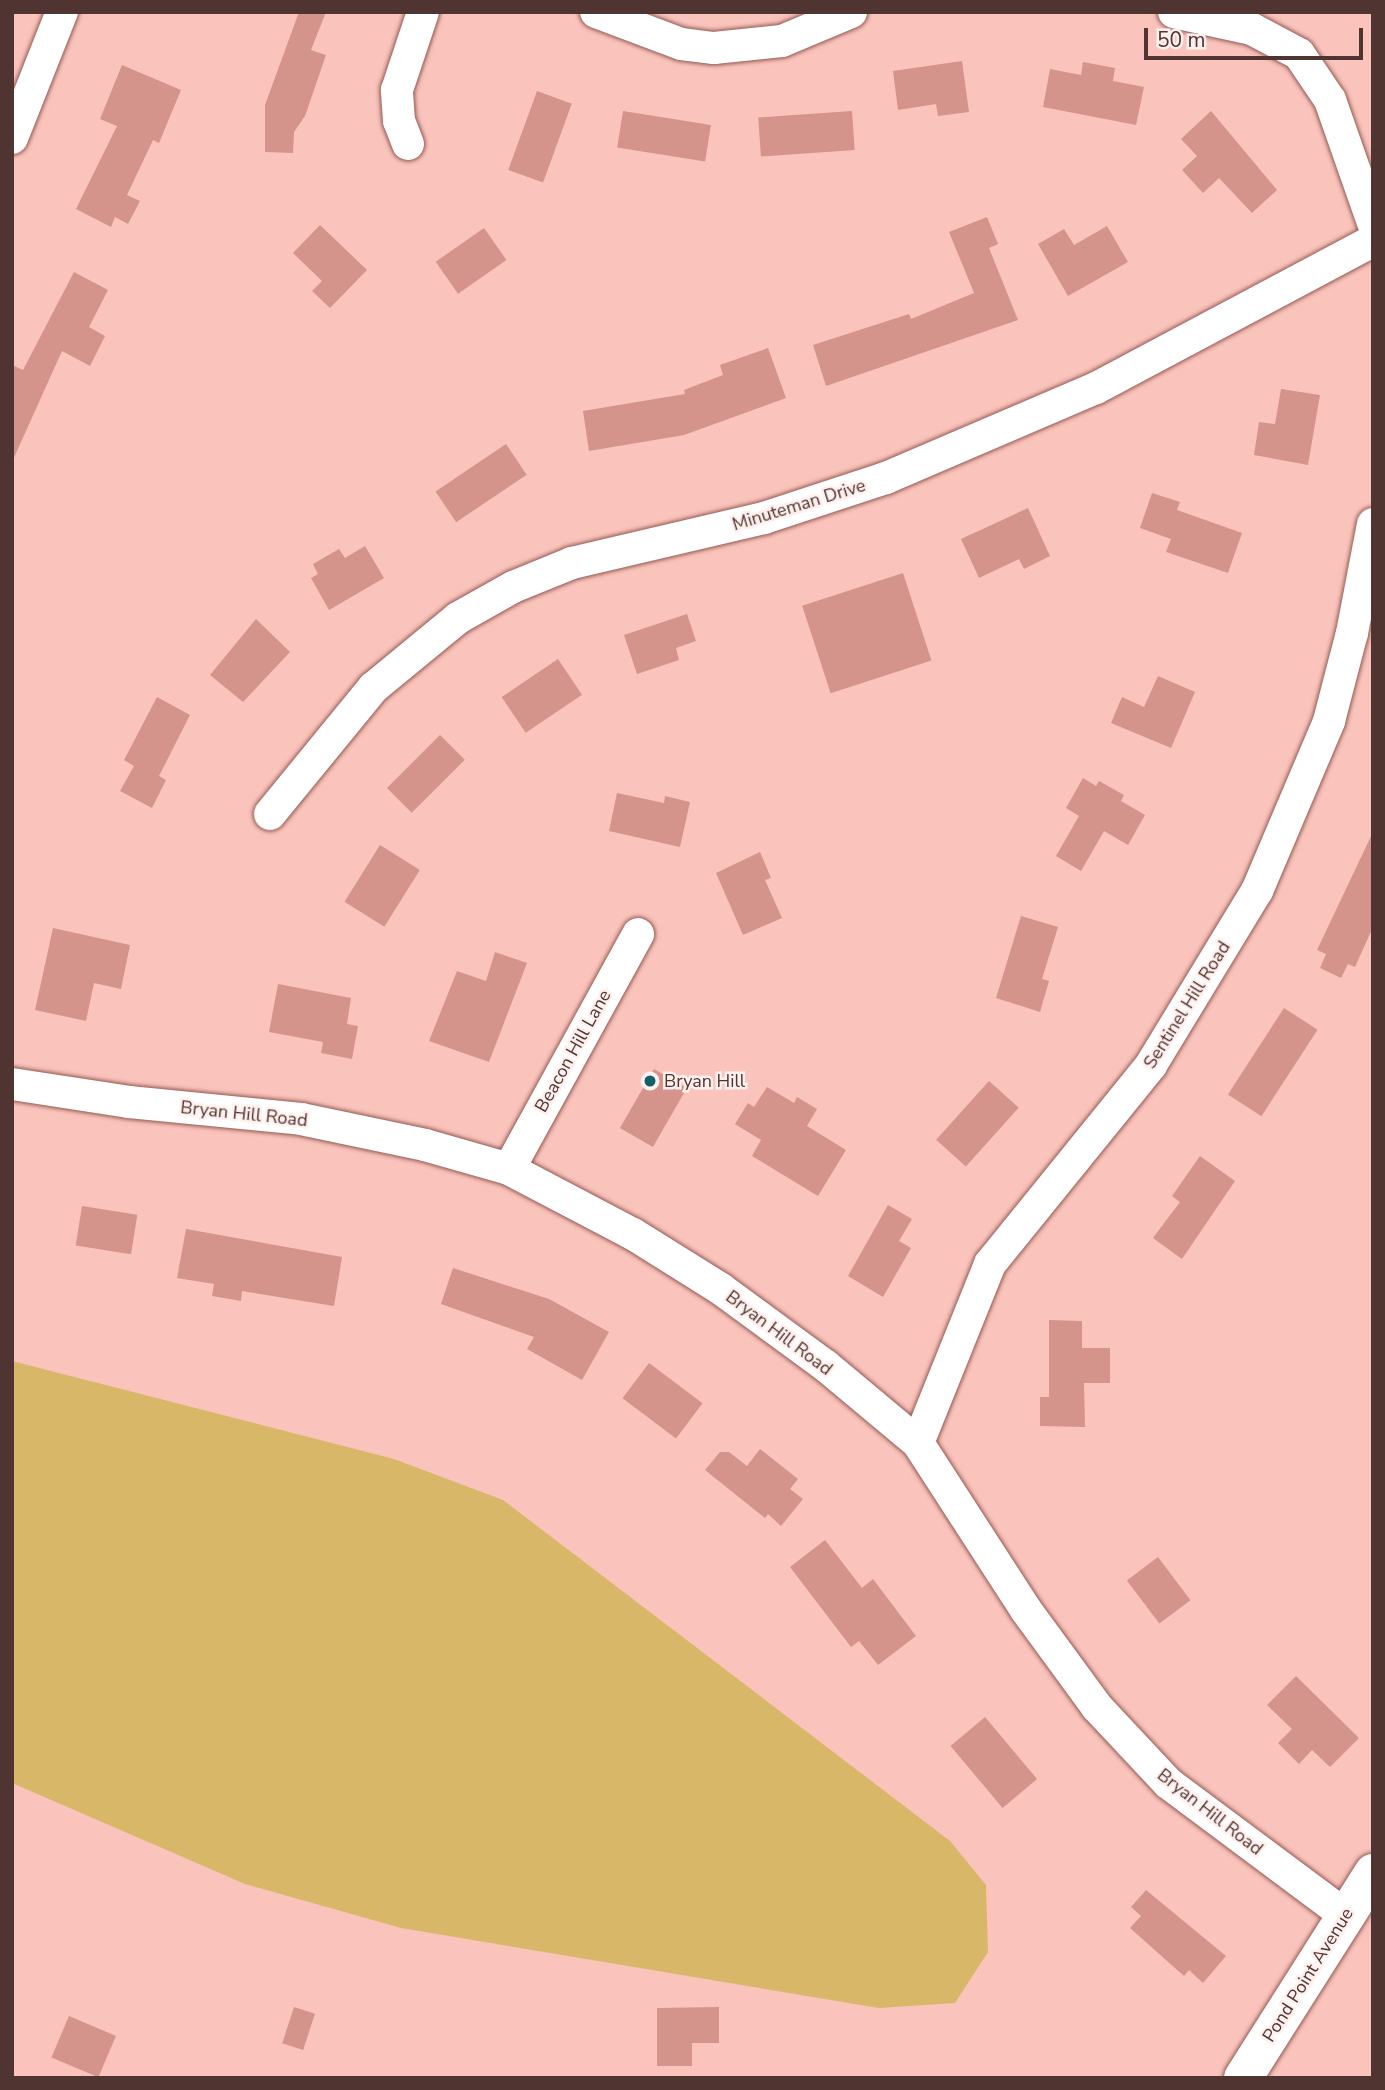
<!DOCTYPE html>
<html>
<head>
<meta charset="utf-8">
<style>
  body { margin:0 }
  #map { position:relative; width:1385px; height:2090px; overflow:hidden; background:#fac4bc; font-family:"Nunito Sans",sans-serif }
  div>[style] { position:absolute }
  .green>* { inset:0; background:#d8b768 }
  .building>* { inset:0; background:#d4938b; transform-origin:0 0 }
  .roads { filter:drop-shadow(0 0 2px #945952) drop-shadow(0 0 2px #945952) }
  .minor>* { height:32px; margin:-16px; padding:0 16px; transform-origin:16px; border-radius:16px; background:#fff }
  .secondary>* { height:38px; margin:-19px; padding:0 19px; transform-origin:19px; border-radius:19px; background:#fff }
  .dots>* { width:19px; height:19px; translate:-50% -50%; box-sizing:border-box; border:4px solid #fff0ee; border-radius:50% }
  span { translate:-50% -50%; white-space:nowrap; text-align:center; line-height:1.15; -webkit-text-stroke:5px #fff0ee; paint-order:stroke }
  .street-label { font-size:18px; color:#503431 }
  .poi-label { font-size:18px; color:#503431 }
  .left { translate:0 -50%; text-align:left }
  .frame { position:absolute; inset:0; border:14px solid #503431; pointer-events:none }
  .scale { position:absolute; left:1144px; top:28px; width:219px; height:32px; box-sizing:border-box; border:4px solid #503431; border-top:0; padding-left:9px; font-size:21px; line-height:24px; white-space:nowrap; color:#503431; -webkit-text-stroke:5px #fff0ee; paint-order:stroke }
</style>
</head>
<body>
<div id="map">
  <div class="green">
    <div style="clip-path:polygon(12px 1361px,394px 1459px,503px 1500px,950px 1841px,986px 1885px,988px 1952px,955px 2003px,879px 2008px,401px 1928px,245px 1884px,12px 1783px)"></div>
  </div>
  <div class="building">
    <div style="clip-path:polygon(299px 12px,326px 12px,311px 50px,326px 55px,305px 116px,294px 132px,293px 153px,265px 152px,265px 105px)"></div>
    <div style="clip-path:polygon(962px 61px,969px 112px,938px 116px,936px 104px,898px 110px,893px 71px)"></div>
    <div style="clip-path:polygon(1083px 62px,1115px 68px,1113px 81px,1144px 87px,1136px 125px,1043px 107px,1050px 69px,1081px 75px)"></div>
    <div style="clip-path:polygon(122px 65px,181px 90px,159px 143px,153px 140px,127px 195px,140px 201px,128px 224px,115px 217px,111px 227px,76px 209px,117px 126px,100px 119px)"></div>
    <div style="left:537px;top:91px;width:37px;height:84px;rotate:20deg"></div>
    <div style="left:623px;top:111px;width:89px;height:37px;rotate:9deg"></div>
    <div style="left:852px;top:111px;width:39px;height:94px;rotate:86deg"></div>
    <div style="clip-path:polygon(1211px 111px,1277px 190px,1252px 213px,1219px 178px,1203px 193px,1182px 170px,1197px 156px,1181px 139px)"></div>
    <div style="clip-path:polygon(987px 217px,998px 244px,989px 248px,1018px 320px,826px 386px,813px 345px,909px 314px,911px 319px,974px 293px,949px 232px)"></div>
    <div style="clip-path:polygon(320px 225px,367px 270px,330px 308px,312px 291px,322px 281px,293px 253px)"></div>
    <div style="clip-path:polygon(1107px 226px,1128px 262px,1068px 296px,1038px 244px,1064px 229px,1074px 245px)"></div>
    <div style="left:484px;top:228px;width:39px;height:59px;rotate:55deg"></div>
    <div style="clip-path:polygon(74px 272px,108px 290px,89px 327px,105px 336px,90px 366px,62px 351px,12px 462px,12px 365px,23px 370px)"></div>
    <div style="clip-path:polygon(768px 348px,786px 398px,684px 435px,589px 451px,583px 411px,685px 394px,684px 390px,723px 375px,720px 365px)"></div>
    <div style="clip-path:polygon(1281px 389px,1320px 395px,1308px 465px,1254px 455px,1259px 422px,1275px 424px)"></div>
    <div style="left:506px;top:444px;width:37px;height:85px;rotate:56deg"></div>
    <div style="clip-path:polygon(1152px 493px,1180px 502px,1177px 510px,1242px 533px,1228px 573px,1166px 552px,1171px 539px,1140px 528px)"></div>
    <div style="clip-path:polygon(1028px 508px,1050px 556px,1024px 569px,1019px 559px,979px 578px,961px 539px)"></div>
    <div style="clip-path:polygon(365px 546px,384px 578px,329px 610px,311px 578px,318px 574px,313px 564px,339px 549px,345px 558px)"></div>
    <div style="left:903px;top:573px;width:92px;height:106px;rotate:72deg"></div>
    <div style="clip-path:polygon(687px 614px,696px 641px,676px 648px,679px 660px,637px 674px,624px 635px)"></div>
    <div style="clip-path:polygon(256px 619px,290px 652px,243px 702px,210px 675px)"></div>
    <div style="left:558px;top:659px;width:43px;height:68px;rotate:56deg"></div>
    <div style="clip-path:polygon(1158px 676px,1195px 692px,1171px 748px,1111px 723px,1122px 697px,1144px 707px)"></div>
    <div style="clip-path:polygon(157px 697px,190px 715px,159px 776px,166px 780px,152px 808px,120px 791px,134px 766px,124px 760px)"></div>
    <div style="left:440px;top:735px;width:35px;height:75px;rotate:45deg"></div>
    <div style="clip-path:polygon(1083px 778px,1096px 786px,1099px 781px,1124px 795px,1121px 801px,1145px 815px,1128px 845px,1104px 831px,1081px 871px,1056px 856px,1079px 816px,1066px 808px)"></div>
    <div style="clip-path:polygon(617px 793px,664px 803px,665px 796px,690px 802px,680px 847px,609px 831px)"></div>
    <div style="clip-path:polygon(1373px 832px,1373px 927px,1355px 967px,1348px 964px,1341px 978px,1320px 968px,1326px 954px,1317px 950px)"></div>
    <div style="left:380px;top:845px;width:47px;height:67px;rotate:32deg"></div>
    <div style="clip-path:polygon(760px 852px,771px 878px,765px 880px,782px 918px,743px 935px,716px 873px)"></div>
    <div style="clip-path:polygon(1021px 916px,1058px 927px,1042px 979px,1049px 981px,1040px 1012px,996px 998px)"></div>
    <div style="clip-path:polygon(53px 928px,130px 945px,121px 989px,94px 983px,86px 1021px,35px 1010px)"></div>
    <div style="clip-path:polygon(495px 952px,527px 963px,489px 1062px,429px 1041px,457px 971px,486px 981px)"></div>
    <div style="clip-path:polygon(278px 984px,351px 998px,347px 1024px,358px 1026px,352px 1059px,321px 1053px,323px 1042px,269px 1032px)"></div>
    <div style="left:1284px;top:1008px;width:40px;height:103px;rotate:33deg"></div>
    <div style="left:654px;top:1069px;width:38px;height:68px;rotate:30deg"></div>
    <div style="left:989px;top:1081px;width:40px;height:79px;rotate:42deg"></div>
    <div style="clip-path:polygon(767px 1087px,794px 1103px,797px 1097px,817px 1109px,807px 1126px,846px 1150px,818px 1196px,752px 1156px,761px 1140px,735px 1124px,748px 1103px,754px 1107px)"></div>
    <div style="clip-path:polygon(1200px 1156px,1235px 1181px,1182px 1259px,1153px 1238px,1180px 1202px,1172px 1196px)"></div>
    <div style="clip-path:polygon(888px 1205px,912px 1219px,899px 1241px,911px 1248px,883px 1297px,848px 1276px)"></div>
    <div style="left:82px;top:1206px;width:56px;height:40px;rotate:9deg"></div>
    <div style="clip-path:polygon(186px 1229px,342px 1257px,334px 1306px,242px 1291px,241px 1301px,212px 1296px,214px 1284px,177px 1278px)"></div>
    <div style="clip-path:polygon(453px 1268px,549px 1299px,609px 1332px,582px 1380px,527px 1349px,534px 1337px,441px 1304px)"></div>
    <div style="clip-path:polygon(1049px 1320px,1082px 1321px,1082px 1348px,1110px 1348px,1110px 1383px,1084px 1383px,1085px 1427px,1040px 1426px,1040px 1397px,1049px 1397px)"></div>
    <div style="left:649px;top:1363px;width:67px;height:44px;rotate:37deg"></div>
    <div style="clip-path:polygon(760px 1449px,798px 1479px,790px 1489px,803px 1499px,781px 1526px,768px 1514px,765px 1518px,705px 1470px,720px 1452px,729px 1452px,747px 1466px)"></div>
    <div style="clip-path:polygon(825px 1540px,862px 1588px,873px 1579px,916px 1636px,878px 1665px,859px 1641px,851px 1647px,790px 1567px)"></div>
    <div style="left:1158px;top:1557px;width:54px;height:39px;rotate:53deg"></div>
    <div style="clip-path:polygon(1296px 1676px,1359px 1738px,1330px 1767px,1312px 1750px,1299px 1764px,1278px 1743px,1292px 1729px,1267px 1705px)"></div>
    <div style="left:985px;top:1717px;width:81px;height:45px;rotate:50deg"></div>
    <div style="clip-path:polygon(1146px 1890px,1226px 1956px,1203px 1983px,1189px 1970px,1184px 1976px,1130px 1928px,1141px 1916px,1131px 1907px)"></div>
    <div style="left:294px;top:2007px;width:22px;height:38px;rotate:18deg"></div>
    <div style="clip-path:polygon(719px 2007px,719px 2043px,692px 2043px,692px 2066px,657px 2066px,657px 2008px)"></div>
    <div style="left:69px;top:2016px;width:51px;height:45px;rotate:23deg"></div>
  </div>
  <div class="roads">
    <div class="minor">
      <div style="left:596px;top:12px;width:91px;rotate:20.6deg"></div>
      <div style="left:681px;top:44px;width:33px;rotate:7deg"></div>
      <div style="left:714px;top:48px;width:68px;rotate:-5.9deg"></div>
      <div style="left:782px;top:41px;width:75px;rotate:-22.8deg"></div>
      <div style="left:1174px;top:12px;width:80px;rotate:12.3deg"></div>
      <div style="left:1252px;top:29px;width:53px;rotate:28deg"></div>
      <div style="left:1299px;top:54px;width:55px;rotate:56deg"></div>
      <div style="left:1330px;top:100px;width:130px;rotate:70.7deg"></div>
      <div style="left:12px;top:138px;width:136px;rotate:-68.4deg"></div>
      <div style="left:408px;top:144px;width:25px;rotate:-111deg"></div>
      <div style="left:399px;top:121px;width:31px;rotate:-94deg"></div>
      <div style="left:397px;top:90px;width:82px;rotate:-71.6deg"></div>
      <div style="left:270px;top:814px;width:163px;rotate:-50.7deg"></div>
      <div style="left:373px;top:688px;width:110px;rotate:-39.5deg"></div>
      <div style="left:458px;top:618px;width:63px;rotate:-29.4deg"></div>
      <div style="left:513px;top:587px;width:64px;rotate:-22.1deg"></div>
      <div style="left:572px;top:563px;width:197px;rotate:-13.2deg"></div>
      <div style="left:764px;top:518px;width:128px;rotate:-18.2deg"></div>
      <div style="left:886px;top:478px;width:228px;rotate:-23.2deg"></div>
      <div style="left:1096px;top:388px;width:314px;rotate:-28deg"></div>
      <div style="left:12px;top:1084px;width:118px;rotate:8.7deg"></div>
      <div style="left:129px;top:1102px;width:173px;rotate:5.6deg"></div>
      <div style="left:301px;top:1119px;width:127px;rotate:11.8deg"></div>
      <div style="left:425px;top:1145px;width:87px;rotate:15.9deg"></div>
      <div style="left:509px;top:1169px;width:140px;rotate:27.7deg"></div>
      <div style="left:633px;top:1234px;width:104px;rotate:32deg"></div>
      <div style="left:721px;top:1289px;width:130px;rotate:36.3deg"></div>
      <div style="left:826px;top:1366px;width:120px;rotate:39.9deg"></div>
      <div style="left:918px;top:1443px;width:199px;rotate:57.1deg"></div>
      <div style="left:1026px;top:1610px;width:120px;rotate:53.8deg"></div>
      <div style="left:1097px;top:1707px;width:104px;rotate:46.9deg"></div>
      <div style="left:1168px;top:1783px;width:221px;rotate:36.7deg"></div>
      <div style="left:509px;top:1169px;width:268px;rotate:-61.2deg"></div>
      <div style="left:918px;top:1443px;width:193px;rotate:-68.1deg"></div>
      <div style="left:990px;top:1264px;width:256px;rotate:-51deg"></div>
      <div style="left:1151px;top:1065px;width:204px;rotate:-58.7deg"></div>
      <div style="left:1257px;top:891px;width:185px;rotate:-67deg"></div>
      <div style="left:1329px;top:721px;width:91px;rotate:-75.4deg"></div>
      <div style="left:1352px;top:633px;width:111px;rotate:-79.1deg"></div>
    </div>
    <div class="secondary">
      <div style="left:1243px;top:2078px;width:243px;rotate:-57.6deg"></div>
    </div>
  </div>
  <div class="dots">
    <div style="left:650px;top:1081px;background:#12616a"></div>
  </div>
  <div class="street-label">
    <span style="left:799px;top:505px;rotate:-17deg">Minuteman Drive</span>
    <span style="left:1187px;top:1005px;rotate:-58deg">Sentinel Hill Road</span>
    <span style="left:573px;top:1051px;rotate:-61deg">Beacon Hill Lane</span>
    <span style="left:244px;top:1114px;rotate:6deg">Bryan Hill Road</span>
    <span style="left:779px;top:1333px;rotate:37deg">Bryan Hill Road</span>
    <span style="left:1210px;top:1812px;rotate:38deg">Bryan Hill Road</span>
    <span style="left:1308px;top:1975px;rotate:-58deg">Pond Point Avenue</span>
  </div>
  <div class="poi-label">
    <span class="left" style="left:664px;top:1081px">Bryan Hill</span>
  </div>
  <div class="frame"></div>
  <div class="scale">50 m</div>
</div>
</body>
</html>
